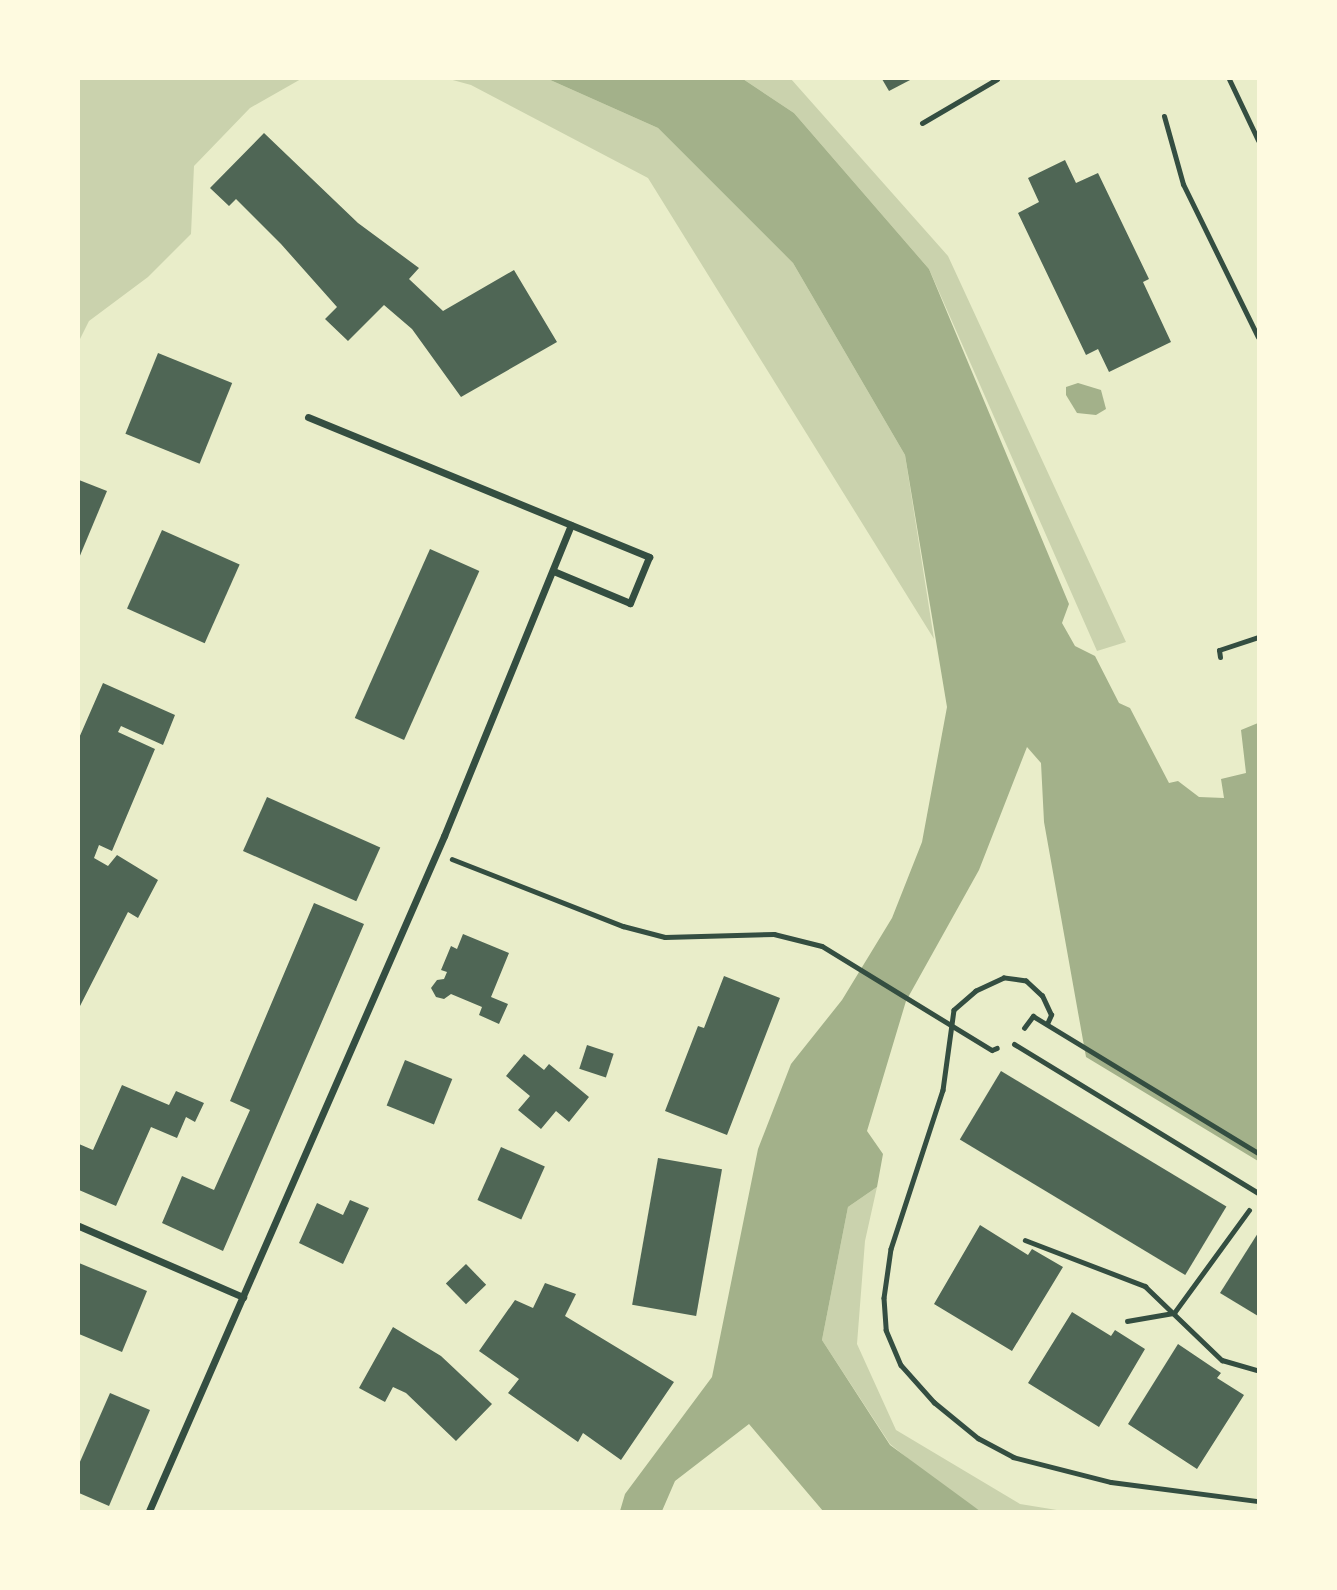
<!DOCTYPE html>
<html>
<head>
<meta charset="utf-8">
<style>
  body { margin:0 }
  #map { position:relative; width:1337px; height:1590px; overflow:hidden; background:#e9edc9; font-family:"Golos Text",sans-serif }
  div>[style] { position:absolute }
  .green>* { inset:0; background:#cad2ad }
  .water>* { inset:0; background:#a3b18a }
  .building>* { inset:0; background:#4f6655; transform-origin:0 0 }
  .path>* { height:4.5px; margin:-2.25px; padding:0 2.25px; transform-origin:2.25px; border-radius:2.25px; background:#344e41 }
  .service>* { height:5px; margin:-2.5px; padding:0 2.5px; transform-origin:2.5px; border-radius:2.5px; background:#344e41 }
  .minor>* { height:7px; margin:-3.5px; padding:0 3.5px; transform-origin:3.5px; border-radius:3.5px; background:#344e41 }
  span { translate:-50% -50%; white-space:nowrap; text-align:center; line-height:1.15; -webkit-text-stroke:5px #fefae0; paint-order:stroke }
  .frame { position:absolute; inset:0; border:80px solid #fefae0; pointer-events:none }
</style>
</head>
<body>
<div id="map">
  <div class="green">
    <div style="clip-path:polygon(79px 79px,301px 79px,250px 108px,194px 166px,191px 234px,148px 277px,89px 321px,79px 341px)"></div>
    <div style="clip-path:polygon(449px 79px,548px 79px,658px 128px,793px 263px,905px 455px,934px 639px,648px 178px,471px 85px)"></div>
    <div style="clip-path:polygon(743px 79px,791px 79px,948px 256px,1126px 642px,1097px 651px,929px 269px,794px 113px)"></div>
    <div style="clip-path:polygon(877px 1187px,865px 1241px,857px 1344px,896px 1430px,1020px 1504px,1063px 1511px,980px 1511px,943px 1487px,890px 1444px,822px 1340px,848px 1207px)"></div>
  </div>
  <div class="water">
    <div style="clip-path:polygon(548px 79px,743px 79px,794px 113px,929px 269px,1069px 604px,1062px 623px,1075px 646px,1095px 656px,1119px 703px,1130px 708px,1169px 783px,1178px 781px,1199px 797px,1224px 798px,1221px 779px,1246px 773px,1241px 730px,1258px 723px,1258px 1161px,1086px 1057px,1044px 822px,1041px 763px,1027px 747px,979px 870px,906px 1001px,867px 1131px,883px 1154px,877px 1187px,848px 1207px,822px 1340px,890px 1445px,980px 1511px,823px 1511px,749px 1424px,675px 1481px,662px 1511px,620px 1511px,625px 1494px,712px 1377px,758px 1149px,791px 1064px,842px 1000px,892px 918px,922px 842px,947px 707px,905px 455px,793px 263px,658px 128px)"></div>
    <div style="clip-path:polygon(1078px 383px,1101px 390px,1106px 409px,1096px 415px,1077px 413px,1066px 395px,1066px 387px)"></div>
  </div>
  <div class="building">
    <div style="clip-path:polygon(882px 79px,912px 79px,889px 91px)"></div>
    <div style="clip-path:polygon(264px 133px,358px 223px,419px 268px,409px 279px,443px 311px,514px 270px,557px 342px,461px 397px,412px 329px,384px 305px,348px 341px,325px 319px,337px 307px,281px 244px,236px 199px,229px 206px,210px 188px)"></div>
    <div style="clip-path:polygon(1065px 160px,1076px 183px,1098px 173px,1149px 279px,1143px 282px,1171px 342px,1109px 372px,1098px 349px,1086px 355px,1018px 213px,1039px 202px,1028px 178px)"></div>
    <div style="left:158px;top:353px;width:80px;height:87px;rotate:22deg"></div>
    <div style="clip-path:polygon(79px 480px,107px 491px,79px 558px)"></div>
    <div style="left:162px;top:530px;width:85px;height:86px;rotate:24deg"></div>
    <div style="left:430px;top:549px;width:54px;height:185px;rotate:24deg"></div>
    <div style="clip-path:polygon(103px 683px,175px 715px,163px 745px,121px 726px,118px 732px,155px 749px,112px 851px,99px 845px,94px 858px,108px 866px,117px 855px,158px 880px,138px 918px,128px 912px,79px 1008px,79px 738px)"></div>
    <div style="left:267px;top:797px;width:124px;height:59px;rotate:24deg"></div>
    <div style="clip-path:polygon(314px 903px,364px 924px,223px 1251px,162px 1223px,182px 1176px,214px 1190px,250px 1110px,230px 1101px)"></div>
    <div style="clip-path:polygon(463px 934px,509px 953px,491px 997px,508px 1004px,499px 1024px,479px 1015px,482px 1007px,451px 994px,444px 999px,436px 997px,431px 988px,437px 980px,444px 979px,447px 972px,441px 970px,451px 946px,457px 949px)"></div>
    <div style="clip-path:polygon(724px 976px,780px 998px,727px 1135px,665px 1111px,698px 1026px,704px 1028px)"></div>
    <div style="left:587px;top:1045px;width:28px;height:25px;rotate:18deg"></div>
    <div style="clip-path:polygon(524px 1054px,544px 1070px,549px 1064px,589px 1097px,569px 1122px,556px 1111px,541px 1129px,518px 1110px,530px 1096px,506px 1076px)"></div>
    <div style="left:405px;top:1060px;width:51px;height:49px;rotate:22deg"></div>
    <div style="left:1001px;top:1071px;width:263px;height:80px;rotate:31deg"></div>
    <div style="clip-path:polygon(122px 1085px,169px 1105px,176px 1091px,204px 1103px,195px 1122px,186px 1117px,177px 1138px,151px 1127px,116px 1206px,79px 1190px,79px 1144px,93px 1150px)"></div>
    <div style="left:501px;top:1147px;width:48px;height:58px;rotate:24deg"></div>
    <div style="left:658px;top:1158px;width:65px;height:149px;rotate:10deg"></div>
    <div style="clip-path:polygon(350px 1200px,369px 1208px,343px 1264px,299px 1243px,317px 1203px,343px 1215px)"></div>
    <div style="clip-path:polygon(980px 1225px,1028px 1255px,1032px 1249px,1063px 1267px,1012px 1351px,934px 1304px)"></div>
    <div style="clip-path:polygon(1258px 1233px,1258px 1316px,1220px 1293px)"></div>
    <div style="clip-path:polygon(79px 1263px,147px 1291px,122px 1352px,79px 1334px)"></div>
    <div style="left:466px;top:1264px;width:29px;height:28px;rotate:46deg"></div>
    <div style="clip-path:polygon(545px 1283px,576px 1294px,565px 1316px,674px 1382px,621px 1460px,583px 1433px,578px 1442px,508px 1393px,519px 1379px,479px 1351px,515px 1300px,533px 1308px)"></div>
    <div style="clip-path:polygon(1072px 1312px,1111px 1336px,1115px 1330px,1145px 1349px,1099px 1427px,1028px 1383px)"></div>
    <div style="clip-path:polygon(393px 1327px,441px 1356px,492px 1404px,456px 1441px,406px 1393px,393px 1387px,385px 1402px,359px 1388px)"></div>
    <div style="clip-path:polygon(1178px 1344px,1221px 1373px,1217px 1378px,1244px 1395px,1197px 1469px,1128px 1424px)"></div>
    <div style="clip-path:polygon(110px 1393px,150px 1410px,109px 1506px,79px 1493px,79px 1464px)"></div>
  </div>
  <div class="path">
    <div style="left:452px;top:859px;width:184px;rotate:21.4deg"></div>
    <div style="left:623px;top:926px;width:43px;rotate:14.7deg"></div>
    <div style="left:665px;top:937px;width:109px;rotate:-1.6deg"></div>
    <div style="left:774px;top:934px;width:49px;rotate:14deg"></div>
    <div style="left:822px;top:946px;width:199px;rotate:31.5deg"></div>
    <div style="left:992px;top:1050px;width:5px;rotate:-22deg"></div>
    <div style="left:1047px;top:1024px;width:10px;rotate:-66deg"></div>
    <div style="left:1051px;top:1015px;width:21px;rotate:-115deg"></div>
    <div style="left:1042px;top:996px;width:22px;rotate:-137deg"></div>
    <div style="left:1026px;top:981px;width:22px;rotate:-172deg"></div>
    <div style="left:1004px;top:978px;width:31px;rotate:155deg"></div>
    <div style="left:976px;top:991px;width:29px;rotate:139deg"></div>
    <div style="left:954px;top:1010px;width:81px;rotate:97.8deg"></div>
    <div style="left:943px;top:1090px;width:167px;rotate:108.1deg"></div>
    <div style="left:891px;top:1249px;width:49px;rotate:98.1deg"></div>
    <div style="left:884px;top:1298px;width:32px;rotate:86deg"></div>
    <div style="left:886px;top:1330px;width:38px;rotate:67deg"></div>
    <div style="left:901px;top:1365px;width:50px;rotate:48.3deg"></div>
    <div style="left:934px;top:1402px;width:57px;rotate:39.3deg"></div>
    <div style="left:978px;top:1438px;width:40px;rotate:28deg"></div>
    <div style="left:1013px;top:1457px;width:101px;rotate:14.3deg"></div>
    <div style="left:1111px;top:1482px;width:148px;rotate:7.4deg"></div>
    <div style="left:1024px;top:1028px;width:15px;rotate:-53deg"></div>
    <div style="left:1033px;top:1016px;width:263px;rotate:31.3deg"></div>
    <div style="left:1025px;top:1240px;width:129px;rotate:21deg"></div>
    <div style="left:1145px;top:1286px;width:107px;rotate:43.9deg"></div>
    <div style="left:1222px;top:1360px;width:37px;rotate:16deg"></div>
    <div style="left:1127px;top:1321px;width:48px;rotate:-9.7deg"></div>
    <div style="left:1174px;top:1313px;width:127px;rotate:-53.9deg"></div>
  </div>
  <div class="service">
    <div style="left:1229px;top:79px;width:68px;rotate:64.6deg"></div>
    <div style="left:1164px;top:116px;width:71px;rotate:74.4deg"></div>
    <div style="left:1183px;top:184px;width:170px;rotate:63.9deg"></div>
    <div style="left:922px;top:123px;width:87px;rotate:-30.4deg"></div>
    <div style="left:1220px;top:657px;width:7px;rotate:-98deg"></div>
    <div style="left:1219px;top:650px;width:41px;rotate:-18.4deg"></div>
    <div style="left:1014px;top:1044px;width:286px;rotate:31.4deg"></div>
  </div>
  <div class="minor">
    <div style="left:308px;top:417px;width:369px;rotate:22.3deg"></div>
    <div style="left:649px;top:557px;width:50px;rotate:112.4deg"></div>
    <div style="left:630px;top:603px;width:83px;rotate:-157.4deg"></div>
    <div style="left:79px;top:1226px;width:179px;rotate:23.4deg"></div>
    <div style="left:149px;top:1511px;width:737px;rotate:-66.39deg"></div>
    <div style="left:444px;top:836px;width:336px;rotate:-67.8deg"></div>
  </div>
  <div class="frame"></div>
</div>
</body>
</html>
